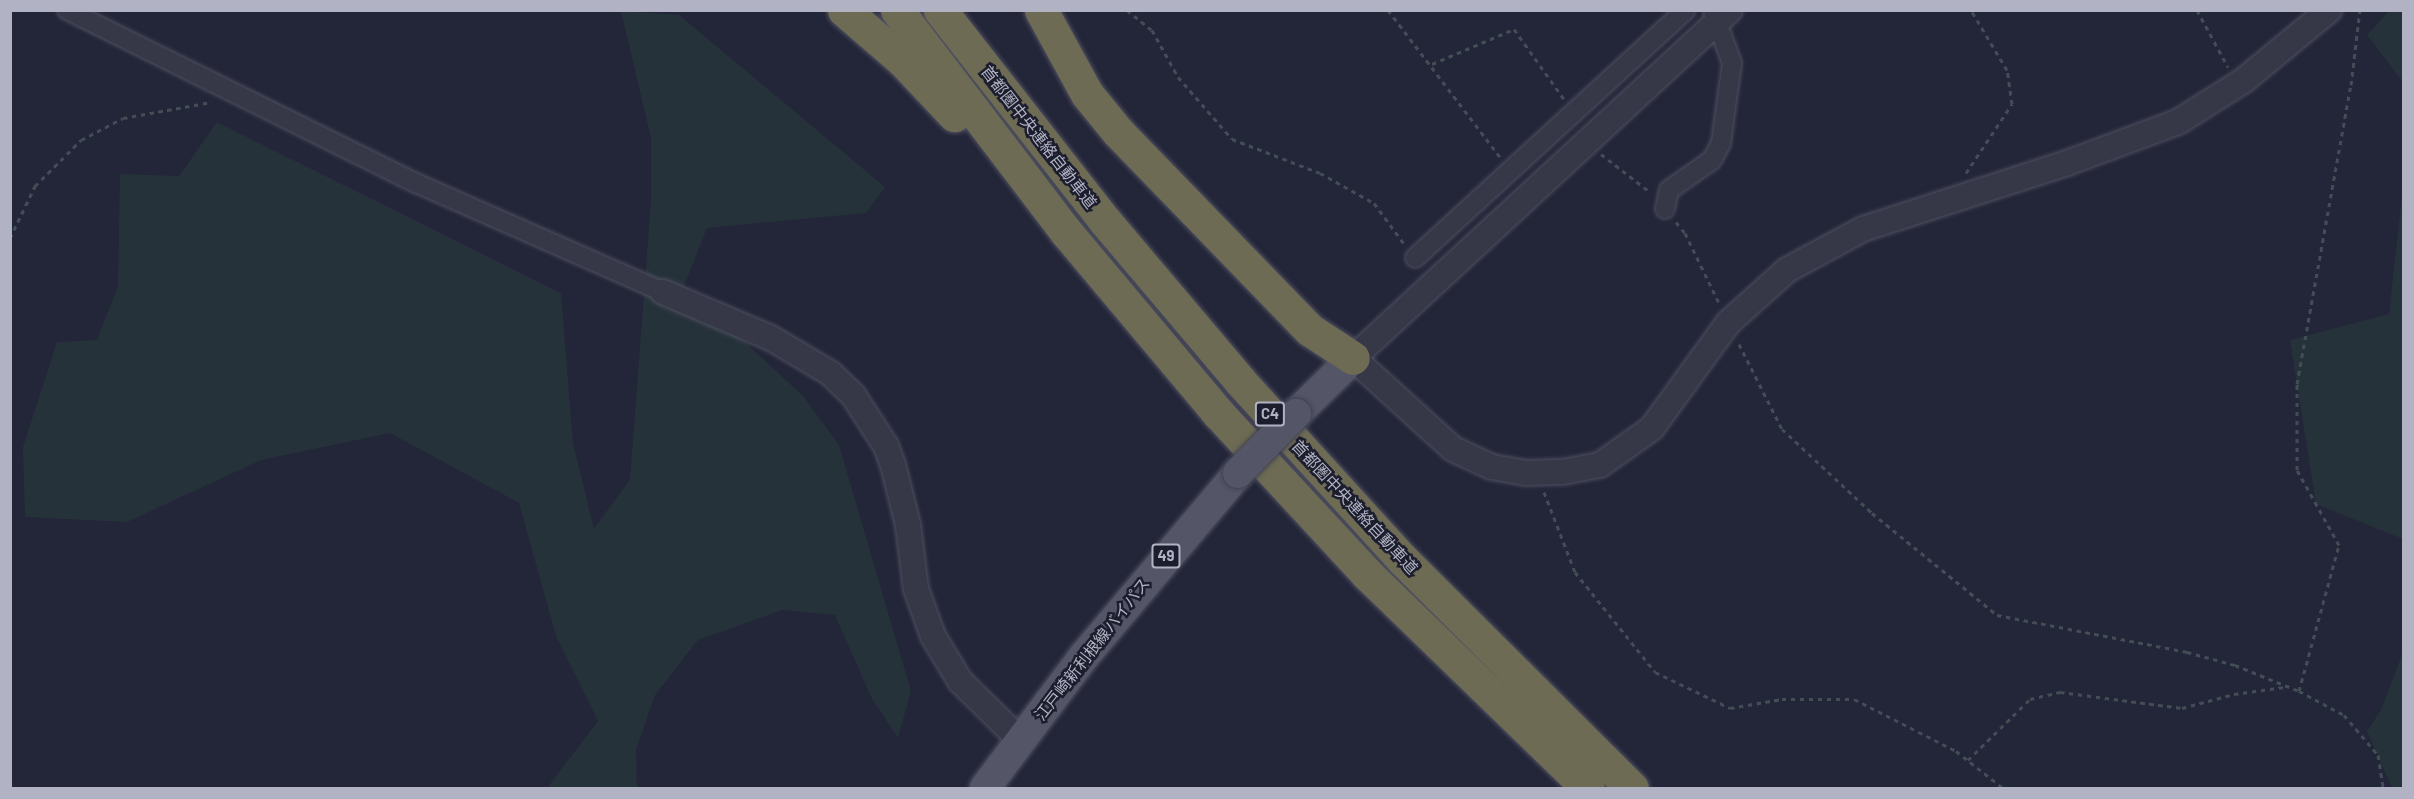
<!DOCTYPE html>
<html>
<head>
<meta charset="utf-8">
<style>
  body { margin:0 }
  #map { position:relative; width:2414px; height:799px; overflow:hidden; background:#232538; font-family:Barlow,"Noto Sans JP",sans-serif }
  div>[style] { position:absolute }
  .green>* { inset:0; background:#26323a }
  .path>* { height:3px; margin-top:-1.5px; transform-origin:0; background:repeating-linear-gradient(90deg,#424d56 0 4.5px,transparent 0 9px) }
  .roads { filter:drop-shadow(0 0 2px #4e5060) drop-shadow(0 0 2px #4e5060) }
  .minor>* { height:18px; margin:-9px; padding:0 9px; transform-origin:9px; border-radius:9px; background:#363848 }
  .tertiary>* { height:24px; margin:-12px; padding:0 12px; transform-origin:12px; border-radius:12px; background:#363848 }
  .primary>* { height:30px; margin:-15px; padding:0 15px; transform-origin:15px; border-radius:15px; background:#545668 }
  .motorway>* { height:33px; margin:-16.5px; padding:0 16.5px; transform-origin:16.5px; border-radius:16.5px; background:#6e6b54 }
  .bridges { filter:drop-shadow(0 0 2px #3f4151) drop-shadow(0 0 2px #3f4151) }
  .primary-bridge>* { height:30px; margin:-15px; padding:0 15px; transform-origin:15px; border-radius:15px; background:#545668 }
  span { translate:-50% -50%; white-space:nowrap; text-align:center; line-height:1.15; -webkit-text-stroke:5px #1c1d2d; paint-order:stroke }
  .shield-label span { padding:2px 4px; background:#1c1d2d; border:2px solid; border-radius:4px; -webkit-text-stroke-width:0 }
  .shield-label { font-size:15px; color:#b1b3c4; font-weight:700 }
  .street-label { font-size:16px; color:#b1b3c4 }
  .frame { position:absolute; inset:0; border:12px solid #b1b3c4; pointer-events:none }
</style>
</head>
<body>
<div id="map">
  <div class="green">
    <div style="clip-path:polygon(2390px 10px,2403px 11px,2403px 82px,2367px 35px)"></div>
    <div style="clip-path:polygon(621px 11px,679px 15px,885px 187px,866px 213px,707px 228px,684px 286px,803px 396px,839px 445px,911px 691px,898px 738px,872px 699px,835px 615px,782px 610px,698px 640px,655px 695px,636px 750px,637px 788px,547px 788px,598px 721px,556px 636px,519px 503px,390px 433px,261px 460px,127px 522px,25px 517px,23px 447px,57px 342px,97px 340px,118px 286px,120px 174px,179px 176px,217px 122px,561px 293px,573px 443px,594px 529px,630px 479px,651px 201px,651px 138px)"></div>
    <div style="clip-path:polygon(2403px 187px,2403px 539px,2316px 504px,2290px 340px,2389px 314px)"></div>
    <div style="clip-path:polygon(2403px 652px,2403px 788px,2392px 788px,2367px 731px,2381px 710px)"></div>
  </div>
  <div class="path">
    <div style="left:1127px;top:10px;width:32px;rotate:39deg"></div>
    <div style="left:1152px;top:30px;width:54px;rotate:61deg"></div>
    <div style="left:1178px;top:77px;width:82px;rotate:48.9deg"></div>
    <div style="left:1232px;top:139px;width:94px;rotate:21.1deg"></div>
    <div style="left:1320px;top:173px;width:62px;rotate:29.1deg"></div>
    <div style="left:1374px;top:203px;width:52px;rotate:53.6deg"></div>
    <div style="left:1388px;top:10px;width:185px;rotate:52.7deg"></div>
    <div style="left:2197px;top:10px;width:65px;rotate:61.5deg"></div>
    <div style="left:1432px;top:64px;width:89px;rotate:-23.1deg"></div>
    <div style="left:1514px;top:29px;width:86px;rotate:54.5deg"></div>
    <div style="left:1601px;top:154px;width:62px;rotate:37.8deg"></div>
    <div style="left:1966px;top:173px;width:83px;rotate:-56.3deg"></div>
    <div style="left:2012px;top:104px;width:34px;rotate:-98deg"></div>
    <div style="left:2007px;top:70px;width:70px;rotate:-121deg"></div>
    <div style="left:1676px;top:222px;width:14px;rotate:51deg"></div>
    <div style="left:1685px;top:233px;width:78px;rotate:64.1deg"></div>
    <div style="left:10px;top:238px;width:58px;rotate:-64.3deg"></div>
    <div style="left:35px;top:186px;width:65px;rotate:-45deg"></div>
    <div style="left:81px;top:140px;width:47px;rotate:-27.6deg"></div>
    <div style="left:123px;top:118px;width:90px;rotate:-10.2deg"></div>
    <div style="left:1739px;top:344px;width:95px;rotate:63.2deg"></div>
    <div style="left:1782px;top:429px;width:123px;rotate:43deg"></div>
    <div style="left:1872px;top:513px;width:161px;rotate:39.2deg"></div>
    <div style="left:1997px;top:615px;width:194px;rotate:11deg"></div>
    <div style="left:2187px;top:652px;width:50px;rotate:15.2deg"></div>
    <div style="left:2235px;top:665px;width:69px;rotate:22.1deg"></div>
    <div style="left:2299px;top:691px;width:51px;rotate:28.1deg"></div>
    <div style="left:2344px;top:715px;width:52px;rotate:49.6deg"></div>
    <div style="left:2378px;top:755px;width:33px;rotate:81deg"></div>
    <div style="left:1544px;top:492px;width:86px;rotate:68.8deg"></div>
    <div style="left:1575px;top:572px;width:128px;rotate:51.3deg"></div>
    <div style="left:1655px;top:672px;width:83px;rotate:25.6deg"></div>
    <div style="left:1730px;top:708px;width:53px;rotate:-9.8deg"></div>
    <div style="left:1782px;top:699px;width:72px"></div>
    <div style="left:1854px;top:699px;width:114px;rotate:27deg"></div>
    <div style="left:1956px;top:751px;width:60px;rotate:38.2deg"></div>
    <div style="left:2299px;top:691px;width:151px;rotate:-74.7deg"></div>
    <div style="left:2339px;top:545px;width:86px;rotate:-119.2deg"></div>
    <div style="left:2297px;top:470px;width:86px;rotate:-90deg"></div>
    <div style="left:2297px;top:384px;width:304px;rotate:-79.8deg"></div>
    <div style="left:2351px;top:85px;width:76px;rotate:-83.2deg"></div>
    <div style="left:1968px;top:760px;width:87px;rotate:-44.5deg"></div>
    <div style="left:2030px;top:699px;width:31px;rotate:-13deg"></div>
    <div style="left:2060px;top:692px;width:123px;rotate:7.5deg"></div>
    <div style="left:2182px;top:708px;width:54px;rotate:-15.1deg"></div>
    <div style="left:2234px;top:694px;width:51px;rotate:-7.8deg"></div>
  </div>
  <div class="roads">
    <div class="minor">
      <div style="left:67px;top:10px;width:390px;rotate:26.4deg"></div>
      <div style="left:416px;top:183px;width:270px;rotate:23.8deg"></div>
      <div style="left:1665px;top:209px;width:19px;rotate:-78deg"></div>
      <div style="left:1669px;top:190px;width:52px;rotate:-34.9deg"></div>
      <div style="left:1712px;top:160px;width:19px;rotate:-62deg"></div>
      <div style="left:1721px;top:143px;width:81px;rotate:-82.2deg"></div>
      <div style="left:1732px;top:63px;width:54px;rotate:-110.4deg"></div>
      <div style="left:1415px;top:258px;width:367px;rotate:-42.5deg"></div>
    </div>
    <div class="tertiary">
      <div style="left:1730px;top:10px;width:513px;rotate:137.29deg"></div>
      <div style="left:1353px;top:358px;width:135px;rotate:42.3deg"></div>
      <div style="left:1453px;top:449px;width:43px;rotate:24.8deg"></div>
      <div style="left:1492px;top:467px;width:34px;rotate:10deg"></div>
      <div style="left:1525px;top:473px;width:38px;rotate:-2deg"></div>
      <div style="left:1563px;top:472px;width:38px;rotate:-11deg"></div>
      <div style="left:1600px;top:465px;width:64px;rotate:-35.4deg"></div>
      <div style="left:1652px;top:428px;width:130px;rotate:-54.1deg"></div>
      <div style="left:1728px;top:323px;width:79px;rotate:-41.9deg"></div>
      <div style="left:1787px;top:270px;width:86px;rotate:-28.3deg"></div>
      <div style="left:1863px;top:229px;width:214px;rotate:-17.9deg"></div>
      <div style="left:2067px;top:163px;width:118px;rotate:-20.3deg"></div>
      <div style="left:2178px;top:122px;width:77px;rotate:-32.2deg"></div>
      <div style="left:2243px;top:81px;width:112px;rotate:-39.5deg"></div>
      <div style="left:663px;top:292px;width:117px;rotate:23.1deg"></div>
      <div style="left:771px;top:338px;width:69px;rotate:30.7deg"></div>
      <div style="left:830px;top:373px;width:32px;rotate:44deg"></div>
      <div style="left:853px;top:395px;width:61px;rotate:57.1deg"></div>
      <div style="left:886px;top:446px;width:20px;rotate:70deg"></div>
      <div style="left:893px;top:465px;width:62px;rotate:76deg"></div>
      <div style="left:908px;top:525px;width:64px;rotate:82.9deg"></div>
      <div style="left:916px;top:589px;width:50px;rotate:70.1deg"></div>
      <div style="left:933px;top:636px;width:52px;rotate:59deg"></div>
      <div style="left:960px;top:681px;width:84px;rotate:44.5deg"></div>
    </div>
    <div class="primary">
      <div style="left:1296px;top:414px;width:80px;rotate:-44.5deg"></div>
      <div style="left:985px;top:788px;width:166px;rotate:-53.1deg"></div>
      <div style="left:1085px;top:655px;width:238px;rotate:-49.9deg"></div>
    </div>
    <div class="motorway">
      <div style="left:844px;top:10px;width:77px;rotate:40.8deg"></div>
      <div style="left:902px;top:60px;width:76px;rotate:46.6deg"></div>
      <div style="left:897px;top:10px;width:280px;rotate:52.7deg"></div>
      <div style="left:1067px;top:233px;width:235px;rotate:50deg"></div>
      <div style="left:1218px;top:413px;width:221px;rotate:47.2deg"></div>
      <div style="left:1368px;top:575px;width:306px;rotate:44.1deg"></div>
      <div style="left:940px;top:10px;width:268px;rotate:52deg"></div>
      <div style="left:1105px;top:221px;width:209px;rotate:49.8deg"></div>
      <div style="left:1240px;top:381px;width:242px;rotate:47.7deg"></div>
      <div style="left:1403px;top:560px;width:323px;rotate:44.9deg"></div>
      <div style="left:1041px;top:10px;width:96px;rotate:61.3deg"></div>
      <div style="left:1087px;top:94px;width:49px;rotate:50.8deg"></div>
      <div style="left:1118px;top:132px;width:276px;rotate:45.9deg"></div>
      <div style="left:1310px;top:330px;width:51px;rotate:33.1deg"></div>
    </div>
  </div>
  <div class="bridges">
    <div class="primary-bridge">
      <div style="left:1238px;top:473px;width:83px;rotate:-45.5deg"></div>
    </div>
  </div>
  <div class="shield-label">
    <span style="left:1270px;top:414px">C4</span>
    <span style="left:1166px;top:556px">49</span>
  </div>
  <div class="street-label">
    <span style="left:1039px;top:137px;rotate:52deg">首都圏中央連絡自動車道</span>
    <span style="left:1355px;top:507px;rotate:47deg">首都圏中央連絡自動車道</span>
    <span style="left:1092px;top:649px;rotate:-52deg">江戸崎新利根線バイパス</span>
  </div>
  <div class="frame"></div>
</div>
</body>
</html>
